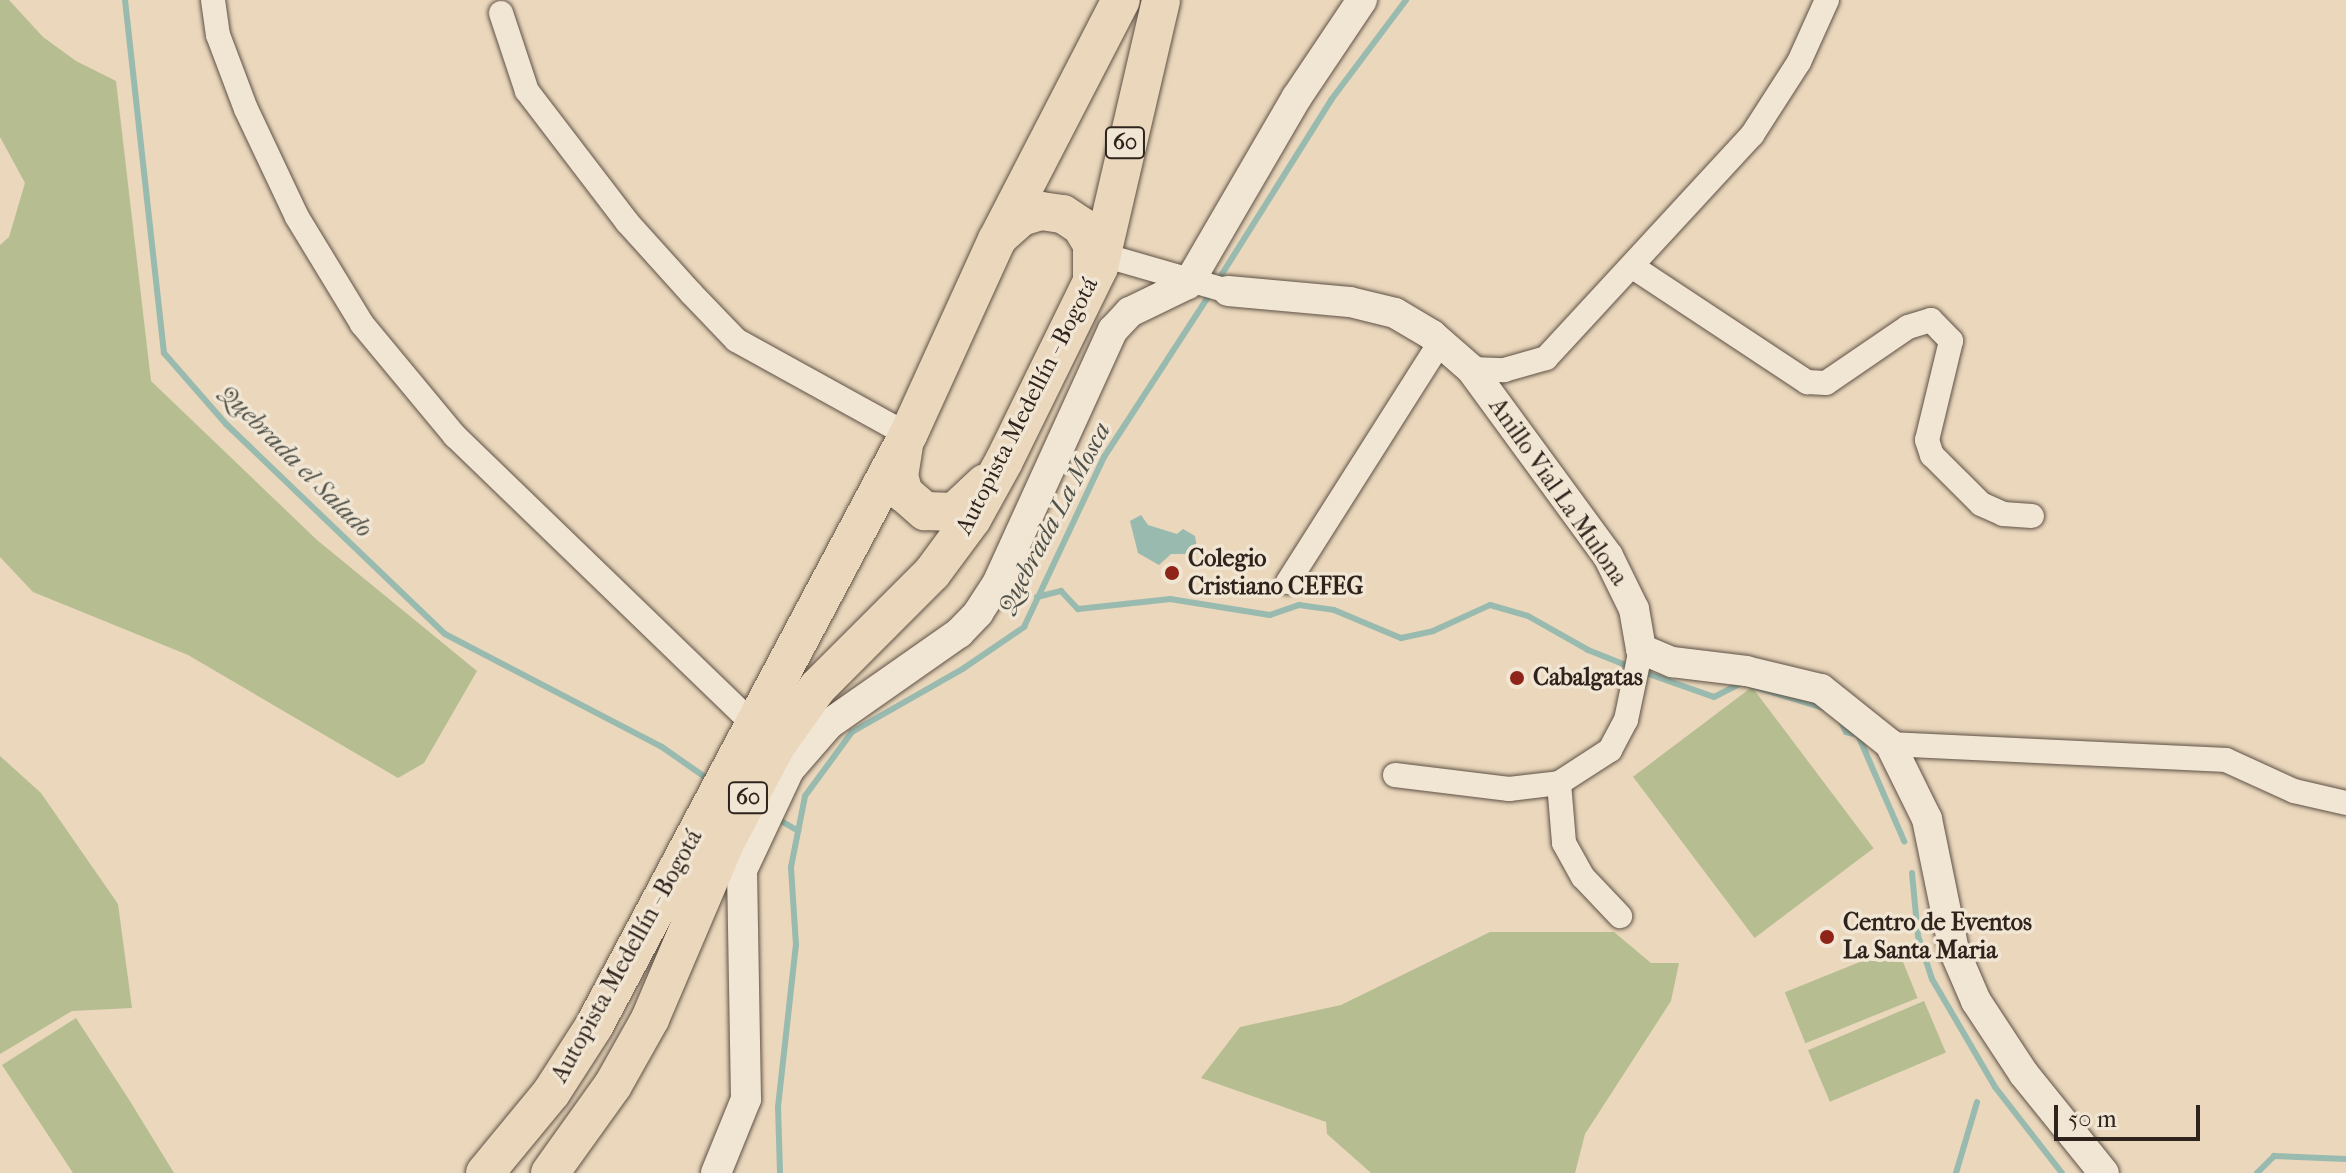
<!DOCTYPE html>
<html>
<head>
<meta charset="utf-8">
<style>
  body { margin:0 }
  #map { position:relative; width:2346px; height:1173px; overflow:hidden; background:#ead7bc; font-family:"IM FELL French Canon",serif }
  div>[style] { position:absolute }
  .green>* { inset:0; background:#b6be91; transform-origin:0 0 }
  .water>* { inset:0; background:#98baaf }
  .stream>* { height:6px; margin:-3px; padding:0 3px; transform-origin:3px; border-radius:3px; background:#98baaf }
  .roads { filter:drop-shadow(0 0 2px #5e5145) drop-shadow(0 0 2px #5e5145) }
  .minor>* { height:24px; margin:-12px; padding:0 12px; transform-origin:12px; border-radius:12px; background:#f1e5d3 }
  .tertiary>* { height:30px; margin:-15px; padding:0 15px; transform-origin:15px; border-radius:15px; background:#f1e5d3 }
  .trunk>* { height:38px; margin:-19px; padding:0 19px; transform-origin:19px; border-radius:19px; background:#ead7bc }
  .dots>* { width:22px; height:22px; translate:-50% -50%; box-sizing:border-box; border:4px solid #f1e5d3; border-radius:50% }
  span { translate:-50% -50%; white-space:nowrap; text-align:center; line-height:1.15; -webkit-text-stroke:7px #f1e5d3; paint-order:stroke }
  .shield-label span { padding:2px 6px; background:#f1e5d3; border:2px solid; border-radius:6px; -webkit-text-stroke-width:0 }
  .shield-label { font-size:22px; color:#2f241d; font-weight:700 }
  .street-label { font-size:24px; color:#2f241d }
  .poi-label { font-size:24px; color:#2f241d; font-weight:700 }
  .left { translate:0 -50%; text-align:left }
  .water-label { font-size:26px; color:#4e5149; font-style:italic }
  .scale { position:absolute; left:2054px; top:1105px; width:146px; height:36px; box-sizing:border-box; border:4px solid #2f241d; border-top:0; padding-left:10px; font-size:24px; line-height:28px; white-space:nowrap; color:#2f241d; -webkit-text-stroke:6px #f1e5d3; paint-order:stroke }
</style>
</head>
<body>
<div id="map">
  <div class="green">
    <div style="clip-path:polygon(0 0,9px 0,43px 37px,76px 61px,116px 81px,151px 381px,317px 540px,477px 671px,424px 763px,398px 778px,188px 655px,33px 592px,0 557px,0 245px,9px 237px,25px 183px,0 137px)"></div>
    <div style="left:1752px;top:687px;width:202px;height:149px;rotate:53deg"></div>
    <div style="clip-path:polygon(0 756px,41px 793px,118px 904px,132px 1008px,72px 1011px,0 1054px)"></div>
    <div style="clip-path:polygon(1490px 932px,1614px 932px,1651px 963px,1679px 963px,1671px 1001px,1585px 1134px,1575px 1173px,1371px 1173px,1327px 1134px,1326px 1122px,1201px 1078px,1240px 1027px,1341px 1005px)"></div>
    <div style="left:1897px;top:947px;width:55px;height:121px;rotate:68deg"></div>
    <div style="left:1924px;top:1001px;width:56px;height:126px;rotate:67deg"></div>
    <div style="clip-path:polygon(76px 1018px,128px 1098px,174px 1173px,73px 1173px,2px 1065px)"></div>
  </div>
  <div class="water">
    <div style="clip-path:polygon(1141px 515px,1148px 525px,1177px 534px,1183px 529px,1195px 536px,1198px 554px,1171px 554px,1159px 565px,1138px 553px,1130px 521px)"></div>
  </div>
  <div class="stream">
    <div style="left:125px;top:0;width:355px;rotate:83.7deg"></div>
    <div style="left:164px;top:353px;width:94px;rotate:48.9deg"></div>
    <div style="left:226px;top:424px;width:303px;rotate:43.8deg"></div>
    <div style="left:445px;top:634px;width:245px;rotate:27.5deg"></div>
    <div style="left:662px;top:747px;width:52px;rotate:34.9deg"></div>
    <div style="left:1217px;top:282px;width:215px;rotate:-57.9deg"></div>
    <div style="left:1331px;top:100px;width:125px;rotate:-53.1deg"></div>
    <div style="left:1037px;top:597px;width:25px;rotate:-14deg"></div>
    <div style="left:1061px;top:591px;width:25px;rotate:47deg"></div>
    <div style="left:1078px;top:609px;width:93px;rotate:-6.2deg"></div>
    <div style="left:1170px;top:599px;width:101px;rotate:9.1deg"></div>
    <div style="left:1270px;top:615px;width:31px;rotate:-19deg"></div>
    <div style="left:1299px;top:605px;width:35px;rotate:8deg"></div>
    <div style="left:1334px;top:610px;width:73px;rotate:22.7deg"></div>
    <div style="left:1401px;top:638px;width:33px;rotate:-12deg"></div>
    <div style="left:1433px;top:631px;width:63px;rotate:-24.5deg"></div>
    <div style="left:1490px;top:605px;width:40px;rotate:16deg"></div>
    <div style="left:1528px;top:616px;width:69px;rotate:29.5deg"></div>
    <div style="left:1588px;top:650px;width:48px;rotate:21.8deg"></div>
    <div style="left:1643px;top:672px;width:75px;rotate:19.4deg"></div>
    <div style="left:1714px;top:697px;width:31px;rotate:-27deg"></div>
    <div style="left:1742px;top:683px;width:86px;rotate:17deg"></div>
    <div style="left:1841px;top:721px;width:12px;rotate:66deg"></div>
    <div style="left:1846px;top:732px;width:12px;rotate:14deg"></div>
    <div style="left:1858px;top:735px;width:116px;rotate:66.5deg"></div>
    <div style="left:781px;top:821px;width:20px;rotate:30deg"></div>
    <div style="left:1912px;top:873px;width:63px;rotate:84.6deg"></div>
    <div style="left:1918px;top:936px;width:45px;rotate:72deg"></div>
    <div style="left:1932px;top:979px;width:125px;rotate:59.7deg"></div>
    <div style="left:1995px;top:1087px;width:109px;rotate:52.1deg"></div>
    <div style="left:780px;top:1173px;width:66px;rotate:-91.7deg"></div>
    <div style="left:778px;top:1107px;width:163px;rotate:-83.7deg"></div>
    <div style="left:796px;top:945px;width:78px;rotate:-93.7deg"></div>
    <div style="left:791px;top:867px;width:72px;rotate:-78.8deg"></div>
    <div style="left:805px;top:796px;width:79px;rotate:-53.7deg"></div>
    <div style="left:852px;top:732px;width:129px;rotate:-29.7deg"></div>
    <div style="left:964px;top:668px;width:73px;rotate:-34.3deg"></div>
    <div style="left:1024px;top:627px;width:188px;rotate:-64.8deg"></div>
    <div style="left:1104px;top:457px;width:197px;rotate:-57deg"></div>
    <div style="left:1956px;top:1173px;width:74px;rotate:-73.5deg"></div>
    <div style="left:2257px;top:1173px;width:24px;rotate:-45deg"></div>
    <div style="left:2274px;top:1156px;width:72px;rotate:2.4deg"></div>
  </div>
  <div class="roads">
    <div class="minor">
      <div style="left:213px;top:0;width:35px;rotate:82deg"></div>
      <div style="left:218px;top:35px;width:79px;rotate:69.3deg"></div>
      <div style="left:246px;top:109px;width:119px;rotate:64.7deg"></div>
      <div style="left:297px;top:217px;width:125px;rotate:58.7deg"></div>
      <div style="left:362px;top:324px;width:146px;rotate:50.3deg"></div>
      <div style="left:455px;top:436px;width:417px;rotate:44deg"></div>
      <div style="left:501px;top:13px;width:82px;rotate:71.6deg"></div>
      <div style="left:527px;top:91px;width:165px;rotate:52.6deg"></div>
      <div style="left:627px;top:222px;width:96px;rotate:48deg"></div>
      <div style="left:691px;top:293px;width:65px;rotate:46.2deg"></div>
      <div style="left:736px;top:340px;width:196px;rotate:28.9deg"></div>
      <div style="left:1103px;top:255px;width:130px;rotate:16.1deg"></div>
      <div style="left:1633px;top:267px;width:209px;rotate:33.5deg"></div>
      <div style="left:1807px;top:382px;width:19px;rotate:3deg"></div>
      <div style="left:1826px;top:383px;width:99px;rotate:-34.3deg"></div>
      <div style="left:1908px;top:327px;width:24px;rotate:-17deg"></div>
      <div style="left:1931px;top:320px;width:29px;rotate:46deg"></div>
      <div style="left:1951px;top:341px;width:102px;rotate:103.6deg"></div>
      <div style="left:1927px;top:440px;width:16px;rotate:72deg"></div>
      <div style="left:1932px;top:455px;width:69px;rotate:45deg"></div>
      <div style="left:1981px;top:504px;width:24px;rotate:24deg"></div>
      <div style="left:2003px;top:514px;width:29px;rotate:4deg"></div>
      <div style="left:1471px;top:369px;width:33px;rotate:2deg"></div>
      <div style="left:1504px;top:370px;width:44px;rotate:-15.9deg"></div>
      <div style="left:1546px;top:358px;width:304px;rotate:-47.3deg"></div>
      <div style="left:1752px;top:135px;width:87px;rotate:-57.2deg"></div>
      <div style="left:1799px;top:62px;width:68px;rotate:-65.7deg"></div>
      <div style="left:1288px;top:582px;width:285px;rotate:-57.6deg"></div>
      <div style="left:1890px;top:744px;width:336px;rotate:2.7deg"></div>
      <div style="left:2226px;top:760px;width:75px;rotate:24.5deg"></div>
      <div style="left:2294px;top:791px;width:53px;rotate:13deg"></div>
      <div style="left:1395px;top:775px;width:115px;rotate:7deg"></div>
      <div style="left:1509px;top:789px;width:50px;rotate:-6.8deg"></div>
      <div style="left:1559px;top:783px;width:61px;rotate:-32.9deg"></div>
      <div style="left:1610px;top:750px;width:34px;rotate:-62deg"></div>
      <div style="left:1626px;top:720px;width:73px;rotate:-78.1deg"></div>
      <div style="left:1559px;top:783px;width:60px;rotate:85.2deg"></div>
      <div style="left:1564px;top:843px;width:39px;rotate:61deg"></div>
      <div style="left:1583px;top:877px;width:54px;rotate:46.5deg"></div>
    </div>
    <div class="tertiary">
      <div style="left:1228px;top:291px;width:122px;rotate:5.2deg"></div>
      <div style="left:1350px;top:302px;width:46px;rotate:13.7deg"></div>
      <div style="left:1395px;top:313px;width:43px;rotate:30.7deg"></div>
      <div style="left:1432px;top:335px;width:52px;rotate:41.1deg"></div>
      <div style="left:1471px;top:369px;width:232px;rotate:53.8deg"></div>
      <div style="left:1608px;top:556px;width:59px;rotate:63.9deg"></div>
      <div style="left:1634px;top:609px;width:41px;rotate:80.1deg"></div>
      <div style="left:1641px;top:649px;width:34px;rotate:23deg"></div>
      <div style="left:1672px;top:662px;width:75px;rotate:6.9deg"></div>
      <div style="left:1746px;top:671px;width:77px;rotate:13.5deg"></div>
      <div style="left:1821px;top:689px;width:88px;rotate:38.6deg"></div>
      <div style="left:1890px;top:744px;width:84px;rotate:63.7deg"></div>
      <div style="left:1927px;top:819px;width:134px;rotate:78.4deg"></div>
      <div style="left:1954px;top:950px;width:56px;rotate:66.7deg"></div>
      <div style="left:1976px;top:1001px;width:87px;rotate:56.7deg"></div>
      <div style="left:2024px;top:1074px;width:127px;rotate:51.1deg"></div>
      <div style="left:716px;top:1173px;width:80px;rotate:-67.9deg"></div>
      <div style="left:746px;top:1099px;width:229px;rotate:-91deg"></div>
      <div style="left:742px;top:870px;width:110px;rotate:-64.8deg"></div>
      <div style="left:789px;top:770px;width:61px;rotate:-49deg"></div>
      <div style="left:829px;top:724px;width:159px;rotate:-35deg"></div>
      <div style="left:959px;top:633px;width:28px;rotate:-46deg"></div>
      <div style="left:978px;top:613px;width:35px;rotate:-57deg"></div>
      <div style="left:997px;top:584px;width:279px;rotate:-65.5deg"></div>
      <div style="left:1113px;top:330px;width:25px;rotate:-47deg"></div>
      <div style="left:1130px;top:312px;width:64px;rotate:-25.8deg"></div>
      <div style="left:1188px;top:284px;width:216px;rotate:-59.8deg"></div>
      <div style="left:1297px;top:97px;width:117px;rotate:-56.2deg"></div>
    </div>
    <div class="trunk">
      <div style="left:1000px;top:236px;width:28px;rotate:-42deg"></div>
      <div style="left:1021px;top:217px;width:21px;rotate:-17deg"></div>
      <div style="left:1041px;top:211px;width:22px;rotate:8deg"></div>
      <div style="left:1063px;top:214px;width:22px;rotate:34deg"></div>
      <div style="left:1081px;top:226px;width:21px;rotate:59deg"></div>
      <div style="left:1092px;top:244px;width:32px;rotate:90deg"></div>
      <div style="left:904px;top:445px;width:31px;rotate:99deg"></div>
      <div style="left:899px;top:476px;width:18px;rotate:74deg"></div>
      <div style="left:904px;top:493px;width:28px;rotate:41deg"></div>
      <div style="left:925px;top:511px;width:29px;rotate:2deg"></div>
      <div style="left:954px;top:512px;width:42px;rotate:-43.1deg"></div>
      <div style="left:485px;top:1173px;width:104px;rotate:-50.5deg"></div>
      <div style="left:551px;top:1093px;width:80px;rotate:-57.3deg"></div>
      <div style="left:594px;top:1026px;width:669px;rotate:-62.02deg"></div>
      <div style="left:908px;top:435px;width:214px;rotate:-65.5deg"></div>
      <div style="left:997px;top:240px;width:270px;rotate:-62.7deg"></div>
      <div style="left:550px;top:1173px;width:108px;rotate:-54.4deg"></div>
      <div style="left:613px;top:1085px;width:76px;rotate:-60.7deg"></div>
      <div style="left:650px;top:1019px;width:191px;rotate:-66.9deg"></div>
      <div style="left:725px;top:843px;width:110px;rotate:-62.3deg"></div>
      <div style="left:776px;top:746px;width:72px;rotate:-54.6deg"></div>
      <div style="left:818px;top:687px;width:161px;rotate:-45deg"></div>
      <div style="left:932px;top:573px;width:67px;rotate:-53.5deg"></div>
      <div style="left:972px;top:519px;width:66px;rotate:-61.1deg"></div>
      <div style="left:1004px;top:461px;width:216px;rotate:-63.9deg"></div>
      <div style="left:1099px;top:267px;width:274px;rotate:-76.9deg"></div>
    </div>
  </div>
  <div class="dots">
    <div style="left:1172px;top:573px;background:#8f2418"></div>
    <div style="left:1517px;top:678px;background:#8f2418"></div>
    <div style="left:1827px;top:937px;background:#8f2418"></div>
  </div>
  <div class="shield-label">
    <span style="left:1125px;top:143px">60</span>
    <span style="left:748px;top:798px">60</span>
  </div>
  <div class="street-label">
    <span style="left:1027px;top:406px;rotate:-63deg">Autopista Medellín - Bogotá</span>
    <span style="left:1558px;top:492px;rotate:55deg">Anillo Vial La Mulona</span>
    <span style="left:627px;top:956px;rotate:-61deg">Autopista Medellín - Bogotá</span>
  </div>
  <div class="poi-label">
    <span class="left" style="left:1188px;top:573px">Colegio<br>Cristiano CEFEG</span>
    <span class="left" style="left:1533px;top:678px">Cabalgatas</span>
    <span class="left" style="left:1843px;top:937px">Centro de Eventos<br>La Santa Maria</span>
  </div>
  <div class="water-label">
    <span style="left:296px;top:461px;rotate:45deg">Quebrada el Salado</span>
    <span style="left:1054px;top:518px;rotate:-62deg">Quebrada La Mosca</span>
  </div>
  <div class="scale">50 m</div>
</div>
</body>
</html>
